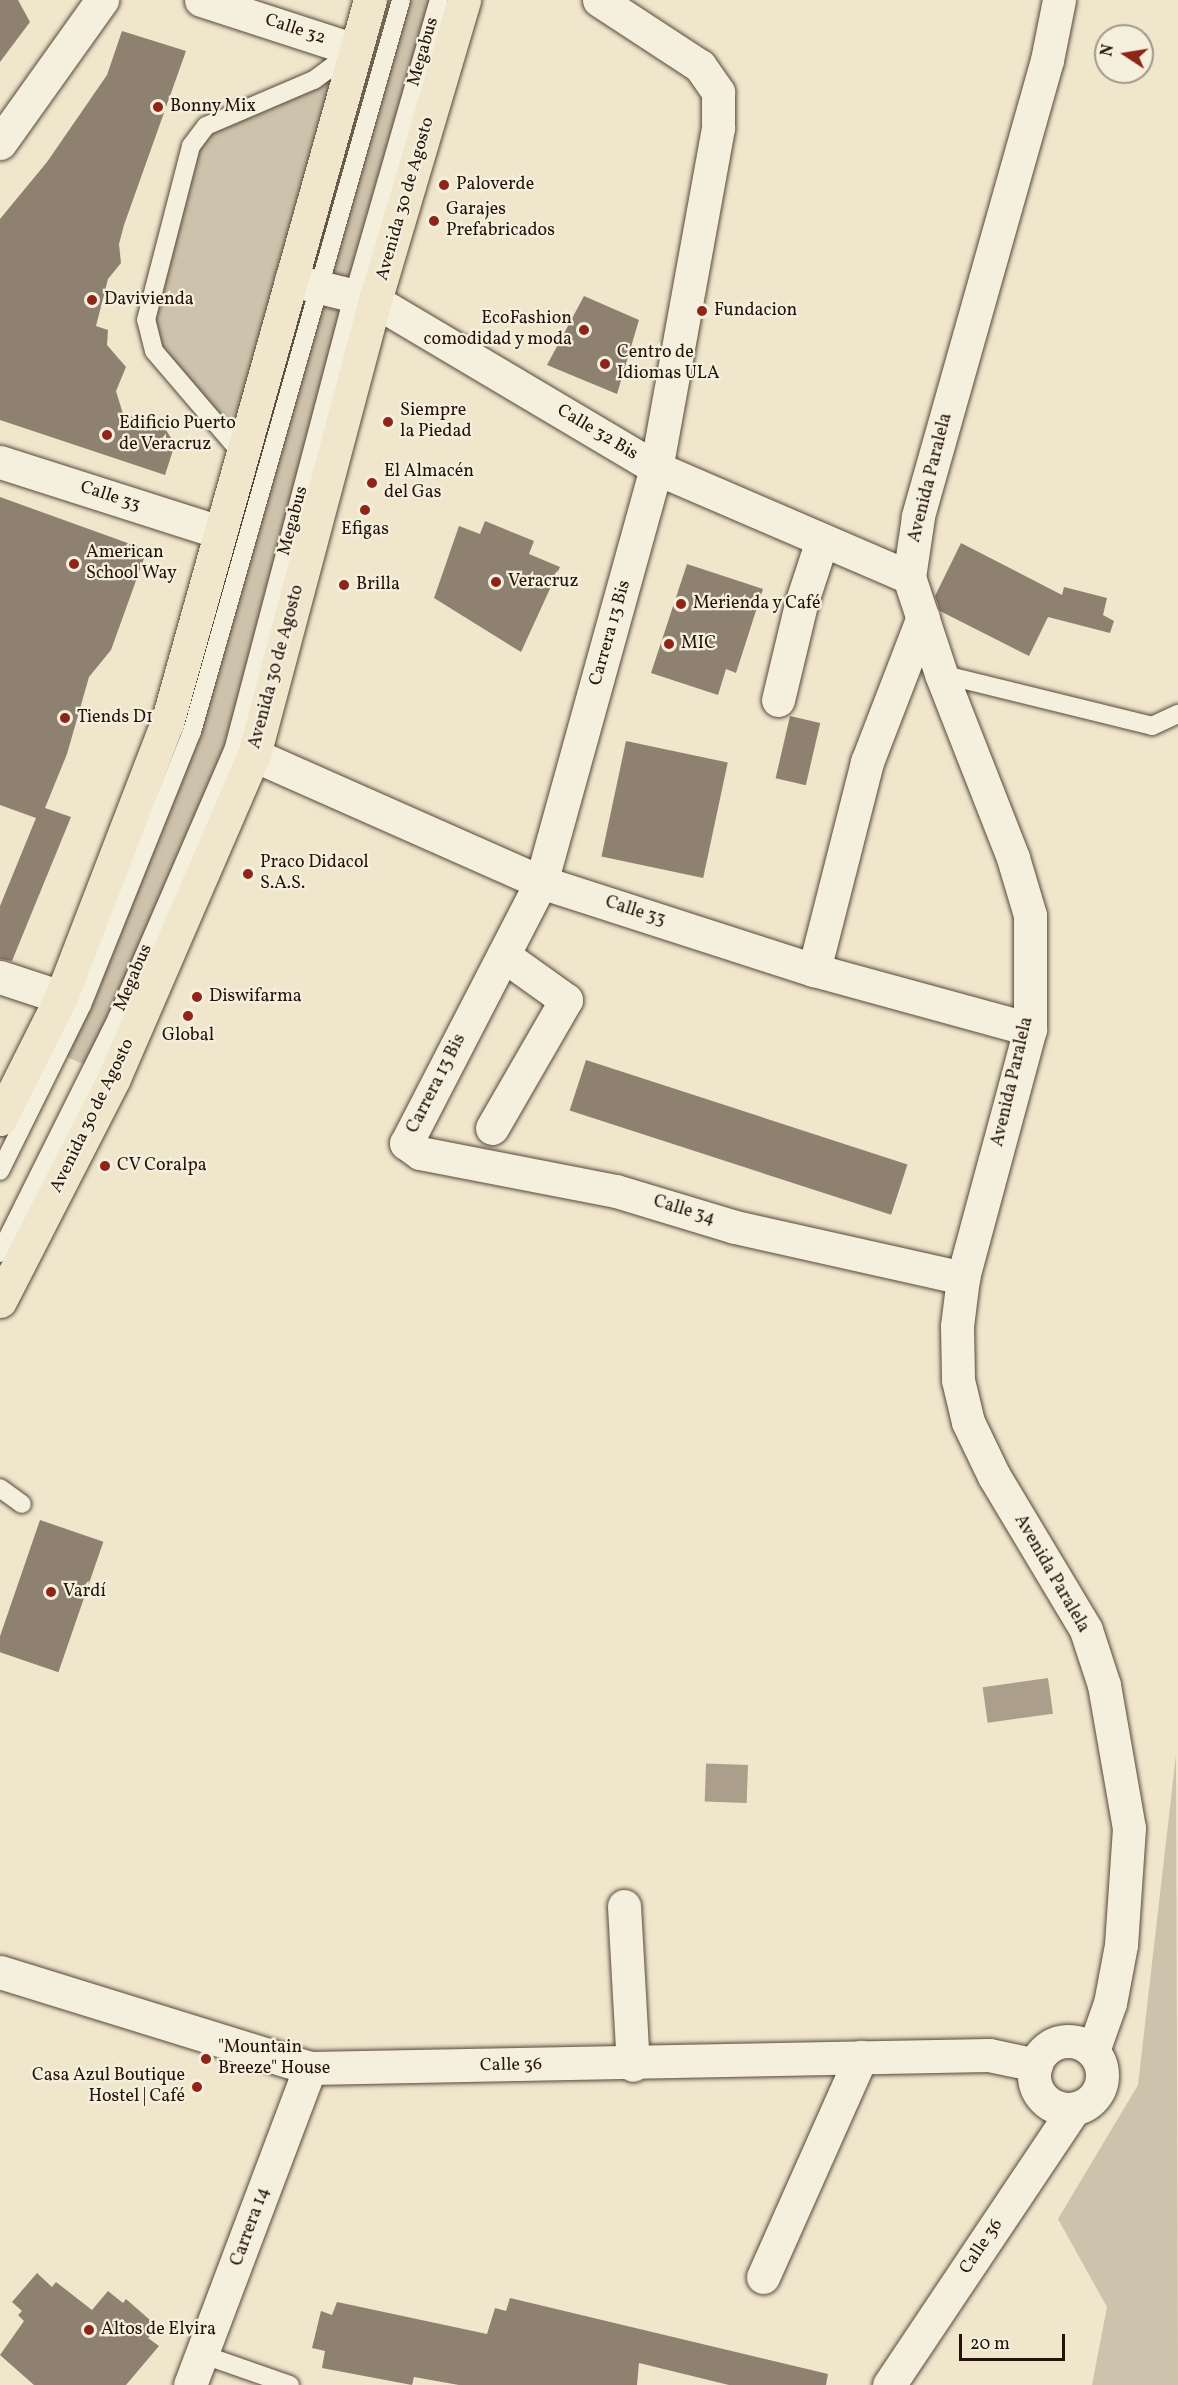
<!DOCTYPE html>
<html>
<head>
<meta charset="utf-8">
<style>
  body { margin:0 }
  #map { position:relative; width:1178px; height:2385px; overflow:hidden; background:#efe6cc; font-family:Vollkorn,serif }
  div>[style] { position:absolute }
  .green>* { inset:0; background:#cdc2ab }
  .water>* { inset:0; background:#ab9e8a; transform-origin:0 0 }
  .building>* { inset:0; background:#8f816f; transform-origin:0 0 }
  .roads { filter:drop-shadow(0 0 2px #58483a) drop-shadow(0 0 2px #58483a) }
  .service>* { height:18px; margin:-9px; padding:0 9px; transform-origin:9px; border-radius:9px; background:#f5efde }
  .minor>* { height:33px; margin:-16.5px; padding:0 16.5px; transform-origin:16.5px; border-radius:16.5px; background:#f5efde }
  .tertiary>* { height:33px; margin:-16.5px; padding:0 16.5px; transform-origin:16.5px; border-radius:16.5px; background:#f5efde }
  .secondary>* { height:33px; margin:-16.5px; padding:0 16.5px; transform-origin:16.5px; border-radius:16.5px; background:#f5efde }
  .secondary>.ring { margin:-16.5px; padding:0; box-sizing:content-box; background:none; border:33px solid #f5efde; border-radius:50% }
  .primary>* { height:33px; margin:-16.5px; padding:0 16.5px; transform-origin:16.5px; border-radius:16.5px; background:#efe6cc }
  .dots>* { width:16px; height:16px; translate:-50% -50%; box-sizing:border-box; border:3px solid #f5efde; border-radius:50% }
  span { translate:-50% -50%; white-space:nowrap; text-align:center; line-height:1.15; -webkit-text-stroke:4.5px #f5efde; paint-order:stroke }
  .street-label { font-size:18px; color:#26130a }
  .poi-label { font-size:18px; color:#26130a }
  .left { translate:0 -50%; text-align:left }
  .right { translate:-100% -50%; text-align:right }
  .north { position:absolute; left:1094px; top:24px; width:60px; height:60px; box-sizing:border-box; background:#f5efde; border:2px solid #a29789; border-radius:50%; rotate:282deg; font-size:16px; font-weight:700; line-height:24px; text-align:center; color:#26130a }
  .north::after { content:''; display:block; margin:auto; width:21px; height:27px; background:#8f2418; clip-path:polygon(50% 0,100% 100%,50% 72%,0 100%) }
  .scale { position:absolute; left:959px; top:2334px; width:106px; height:27px; box-sizing:border-box; border:3px solid #26130a; border-top:0; padding-left:8px; font-size:18px; line-height:21px; white-space:nowrap; color:#26130a; -webkit-text-stroke:4px #f5efde; paint-order:stroke }
</style>
</head>
<body>
<div id="map">
  <div class="green">
    <div style="clip-path:polygon(401px 0,439px 0,234px 747px,92px 1068px,58px 1053px,192px 732px)"></div>
    <div style="clip-path:polygon(355px 50px,242px 454px,154px 351px,146px 320px,206px 126px)"></div>
    <div style="clip-path:polygon(1176px 1755px,1178px 2385px,1092px 2385px,1107px 2307px,1058px 2219px,1138px 2085px)"></div>
  </div>
  <div class="water">
    <div style="left:1048px;top:1678px;width:36px;height:66px;rotate:82deg"></div>
    <div style="left:748px;top:1765px;width:38px;height:42px;rotate:92deg"></div>
  </div>
  <div class="building">
    <div style="clip-path:polygon(0 0,18px 0,30px 22px,0 62px)"></div>
    <div style="clip-path:polygon(122px 31px,186px 51px,124px 225px,119px 244px,121px 263px,108px 279px,96px 326px,108px 330px,107px 345px,126px 367px,116px 391px,123px 414px,164px 427px,175px 444px,165px 475px,0 420px,0 219px,47px 162px,107px 75px)"></div>
    <div style="clip-path:polygon(584px 296px,639px 320px,617px 394px,547px 365px)"></div>
    <div style="clip-path:polygon(0 497px,147px 550px,111px 650px,89px 677px,67px 754px,45px 808px,71px 817px,12px 961px,0 959px,0 906px,36px 818px,0 805px)"></div>
    <div style="clip-path:polygon(485px 521px,534px 541px,529px 554px,560px 567px,521px 652px,434px 598px,459px 526px,480px 534px)"></div>
    <div style="clip-path:polygon(961px 543px,1062px 595px,1064px 587px,1107px 598px,1103px 615px,1114px 621px,1110px 633px,1048px 617px,1029px 656px,940px 611px,935px 596px)"></div>
    <div style="clip-path:polygon(687px 564px,763px 589px,736px 673px,726px 669px,718px 695px,651px 673px)"></div>
    <div style="left:790px;top:716px;width:31px;height:64px;rotate:13deg"></div>
    <div style="left:626px;top:741px;width:104px;height:118px;rotate:12deg"></div>
    <div style="left:586px;top:1060px;width:338px;height:53px;rotate:18deg"></div>
    <div style="left:40px;top:1520px;width:67px;height:138px;rotate:19deg"></div>
    <div style="clip-path:polygon(37px 2273px,52px 2287px,56px 2282px,92px 2310px,108px 2291px,123px 2303px,126px 2299px,158px 2327px,148px 2338px,159px 2346px,126px 2385px,34px 2385px,0 2355px,24px 2321px,18px 2315px,22px 2311px,12px 2302px)"></div>
    <div style="clip-path:polygon(510px 2298px,828px 2374px,826px 2385px,729px 2385px,639px 2363px,637px 2385px,459px 2385px,414px 2377px,412px 2385px,322px 2368px,325px 2351px,312px 2348px,321px 2311px,332px 2315px,337px 2302px,487px 2334px,495px 2308px,506px 2311px)"></div>
  </div>
  <div class="roads">
    <div class="service">
      <div style="left:242px;top:454px;width:135px;rotate:-130.5deg"></div>
      <div style="left:154px;top:351px;width:32px;rotate:-104deg"></div>
      <div style="left:146px;top:320px;width:180px;rotate:-75.5deg"></div>
      <div style="left:191px;top:146px;width:25px;rotate:-53deg"></div>
      <div style="left:206px;top:126px;width:117px;rotate:-23.1deg"></div>
      <div style="left:314px;top:80px;width:49px;rotate:-36.6deg"></div>
      <div style="left:941px;top:674px;width:217px;rotate:13.8deg"></div>
      <div style="left:1152px;top:726px;width:29px;rotate:-25deg"></div>
      <div style="left:0;top:1171px;width:185px;rotate:-63.7deg"></div>
      <div style="left:82px;top:1005px;width:294px;rotate:-68.1deg"></div>
      <div style="left:192px;top:732px;width:761px;rotate:-74.06deg"></div>
      <div style="left:0;top:1253px;width:263px;rotate:-63.5deg"></div>
      <div style="left:117px;top:1018px;width:295px;rotate:-66.6deg"></div>
      <div style="left:234px;top:747px;width:469px;rotate:-75.2deg"></div>
      <div style="left:354px;top:294px;width:306px;rotate:-73.9deg"></div>
      <div style="left:0;top:1488px;width:27px;rotate:36deg"></div>
      <div style="left:204px;top:2355px;width:91px;rotate:19.2deg"></div>
    </div>
    <div class="minor">
      <div style="left:201px;top:0;width:162px;rotate:18deg"></div>
      <div style="left:599px;top:0;width:121px;rotate:33.2deg"></div>
      <div style="left:700px;top:66px;width:32px;rotate:55deg"></div>
      <div style="left:718px;top:92px;width:36px;rotate:90deg"></div>
      <div style="left:718px;top:128px;width:346px;rotate:100.3deg"></div>
      <div style="left:656px;top:468px;width:430px;rotate:105.5deg"></div>
      <div style="left:541px;top:882px;width:294px;rotate:117.3deg"></div>
      <div style="left:406px;top:1143px;width:17px;rotate:36deg"></div>
      <div style="left:420px;top:1153px;width:200px;rotate:11deg"></div>
      <div style="left:616px;top:1191px;width:124px;rotate:16.8deg"></div>
      <div style="left:735px;top:1227px;width:234px;rotate:12.6deg"></div>
      <div style="left:291px;top:280px;width:87px;rotate:14deg"></div>
      <div style="left:375px;top:301px;width:327px;rotate:30.7deg"></div>
      <div style="left:656px;top:468px;width:275px;rotate:23.3deg"></div>
      <div style="left:0;top:462px;width:231px;rotate:17.7deg"></div>
      <div style="left:778px;top:700px;width:99px;rotate:-76.5deg"></div>
      <div style="left:801px;top:604px;width:67px;rotate:-71.8deg"></div>
      <div style="left:254px;top:755px;width:314px;rotate:23.9deg"></div>
      <div style="left:541px;top:882px;width:287px;rotate:17.9deg"></div>
      <div style="left:814px;top:970px;width:224px;rotate:15.3deg"></div>
      <div style="left:814px;top:970px;width:215px;rotate:-75.7deg"></div>
      <div style="left:867px;top:762px;width:155px;rotate:-68.9deg"></div>
      <div style="left:0;top:977px;width:64px;rotate:18.2deg"></div>
      <div style="left:492px;top:1128px;width:148px;rotate:-60deg"></div>
      <div style="left:566px;top:1000px;width:77px;rotate:-144.5deg"></div>
      <div style="left:624px;top:1906px;width:159px;rotate:86.8deg"></div>
      <div style="left:0;top:1972px;width:325px;rotate:17.2deg"></div>
      <div style="left:310px;top:2068px;width:679px;rotate:-1.1deg"></div>
      <div style="left:989px;top:2055px;width:48px;rotate:12deg"></div>
      <div style="left:763px;top:2277px;width:241px;rotate:-66deg"></div>
      <div style="left:190px;top:2385px;width:339px;rotate:-69.3deg"></div>
    </div>
    <div class="tertiary">
      <div style="left:0;top:143px;width:176px;rotate:-54.5deg"></div>
    </div>
    <div class="secondary">
      <div style="left:1059px;top:0;width:61px;rotate:101.3deg"></div>
      <div style="left:1047px;top:60px;width:475px;rotate:105.8deg"></div>
      <div style="left:918px;top:517px;width:61px;rotate:98.5deg"></div>
      <div style="left:909px;top:577px;width:102px;rotate:71.7deg"></div>
      <div style="left:941px;top:674px;width:198px;rotate:68.6deg"></div>
      <div style="left:1013px;top:858px;width:59px;rotate:73.4deg"></div>
      <div style="left:1030px;top:915px;width:114px;rotate:90deg"></div>
      <div style="left:1030px;top:1029px;width:258px;rotate:105.1deg"></div>
      <div style="left:963px;top:1278px;width:48px;rotate:97.1deg"></div>
      <div style="left:957px;top:1326px;width:54px;rotate:88.9deg"></div>
      <div style="left:958px;top:1380px;width:43px;rotate:76.6deg"></div>
      <div style="left:968px;top:1422px;width:60px;rotate:64.3deg"></div>
      <div style="left:994px;top:1476px;width:179px;rotate:59.1deg"></div>
      <div style="left:1086px;top:1630px;width:58px;rotate:71.9deg"></div>
      <div style="left:1104px;top:1685px;width:145px;rotate:80.1deg"></div>
      <div style="left:1129px;top:1828px;width:117px;rotate:93.9deg"></div>
      <div style="left:1121px;top:1945px;width:59px;rotate:100.7deg"></div>
      <div style="left:1110px;top:2003px;width:51px;rotate:109.5deg"></div>
      <div class="ring" style="left:1034px;top:2041px;width:35px;height:35px"></div>
      <div style="left:889px;top:2385px;width:332px;rotate:-56.2deg"></div>
    </div>
    <div class="primary">
      <div style="left:0;top:1119px;width:136px;rotate:-63.4deg"></div>
      <div style="left:61px;top:997px;width:294px;rotate:-68.9deg"></div>
      <div style="left:167px;top:723px;width:751px;rotate:-74.32deg"></div>
      <div style="left:0;top:1301px;width:250px;rotate:-62.9deg"></div>
      <div style="left:114px;top:1078px;width:352px;rotate:-66.6deg"></div>
      <div style="left:254px;top:755px;width:470px;rotate:-75.1deg"></div>
      <div style="left:375px;top:301px;width:314px;rotate:-73.5deg"></div>
    </div>
  </div>
  <div class="dots">
    <div style="left:158px;top:107px;background:#8f2418"></div>
    <div style="left:444px;top:185px;background:#8f2418"></div>
    <div style="left:434px;top:221px;background:#8f2418"></div>
    <div style="left:92px;top:300px;background:#8f2418"></div>
    <div style="left:702px;top:311px;background:#8f2418"></div>
    <div style="left:584px;top:330px;background:#8f2418"></div>
    <div style="left:605px;top:364px;background:#8f2418"></div>
    <div style="left:388px;top:422px;background:#8f2418"></div>
    <div style="left:107px;top:435px;background:#8f2418"></div>
    <div style="left:372px;top:483px;background:#8f2418"></div>
    <div style="left:365px;top:510px;background:#8f2418"></div>
    <div style="left:74px;top:564px;background:#8f2418"></div>
    <div style="left:496px;top:582px;background:#8f2418"></div>
    <div style="left:344px;top:585px;background:#8f2418"></div>
    <div style="left:681px;top:604px;background:#8f2418"></div>
    <div style="left:669px;top:644px;background:#8f2418"></div>
    <div style="left:65px;top:718px;background:#8f2418"></div>
    <div style="left:248px;top:874px;background:#8f2418"></div>
    <div style="left:197px;top:997px;background:#8f2418"></div>
    <div style="left:188px;top:1016px;background:#8f2418"></div>
    <div style="left:105px;top:1166px;background:#8f2418"></div>
    <div style="left:51px;top:1592px;background:#8f2418"></div>
    <div style="left:206px;top:2059px;background:#8f2418"></div>
    <div style="left:197px;top:2087px;background:#8f2418"></div>
    <div style="left:89px;top:2330px;background:#8f2418"></div>
  </div>
  <div class="street-label">
    <span style="left:295px;top:30px;rotate:18deg">Calle 32</span>
    <span style="left:424px;top:52px;rotate:-74deg">Megabus</span>
    <span style="left:406px;top:199px;rotate:-74deg">Avenida 30 de Agosto</span>
    <span style="left:597px;top:433px;rotate:31deg">Calle 32 Bis</span>
    <span style="left:931px;top:478px;rotate:-76deg">Avenida Paralela</span>
    <span style="left:110px;top:497px;rotate:18deg">Calle 33</span>
    <span style="left:294px;top:521px;rotate:-75deg">Megabus</span>
    <span style="left:611px;top:633px;rotate:-74deg">Carrera 13 Bis</span>
    <span style="left:277px;top:667px;rotate:-75deg">Avenida 30 de Agosto</span>
    <span style="left:635px;top:912px;rotate:18deg">Calle 33</span>
    <span style="left:134px;top:978px;rotate:-67deg">Megabus</span>
    <span style="left:1013px;top:1082px;rotate:-77deg">Avenida Paralela</span>
    <span style="left:437px;top:1084px;rotate:-63deg">Carrera 13 Bis</span>
    <span style="left:93px;top:1116px;rotate:-64deg">Avenida 30 de Agosto</span>
    <span style="left:684px;top:1211px;rotate:17deg">Calle 34</span>
    <span style="left:1051px;top:1574px;rotate:60deg">Avenida Paralela</span>
    <span style="left:511px;top:2066px;rotate:-1deg">Calle 36</span>
    <span style="left:251px;top:2227px;rotate:-70deg">Carrera 14</span>
    <span style="left:982px;top:2247px;rotate:-56deg">Calle 36</span>
  </div>
  <div class="poi-label">
    <span class="left" style="left:170px;top:107px">Bonny Mix</span>
    <span class="left" style="left:456px;top:185px">Paloverde</span>
    <span class="left" style="left:446px;top:221px">Garajes<br>Prefabricados</span>
    <span class="left" style="left:104px;top:300px">Davivienda</span>
    <span class="left" style="left:714px;top:311px">Fundacion</span>
    <span class="right" style="left:572px;top:330px">EcoFashion<br>comodidad y moda</span>
    <span class="left" style="left:617px;top:364px">Centro de<br>Idiomas ULA</span>
    <span class="left" style="left:400px;top:422px">Siempre<br>la Piedad</span>
    <span class="left" style="left:119px;top:435px">Edificio Puerto<br>de Veracruz</span>
    <span class="left" style="left:384px;top:483px">El Almacén<br>del Gas</span>
    <span style="left:365px;top:530px">Efigas</span>
    <span class="left" style="left:86px;top:564px">American<br>School Way</span>
    <span class="left" style="left:508px;top:582px">Veracruz</span>
    <span class="left" style="left:356px;top:585px">Brilla</span>
    <span class="left" style="left:693px;top:604px">Merienda y Café</span>
    <span class="left" style="left:681px;top:644px">MIC</span>
    <span class="left" style="left:77px;top:718px">Tiends D1</span>
    <span class="left" style="left:260px;top:874px">Praco Didacol<br>S.A.S.</span>
    <span class="left" style="left:209px;top:997px">Diswifarma</span>
    <span style="left:188px;top:1036px">Global</span>
    <span class="left" style="left:117px;top:1166px">CV Coralpa</span>
    <span class="left" style="left:63px;top:1592px">Vardí</span>
    <span class="left" style="left:218px;top:2059px">"Mountain<br>Breeze" House</span>
    <span class="right" style="left:185px;top:2087px">Casa Azul Boutique<br>Hostel | Café</span>
    <span class="left" style="left:101px;top:2330px">Altos de Elvira</span>
  </div>
  <div class="north">N</div>
  <div class="scale">20 m</div>
</div>
</body>
</html>
